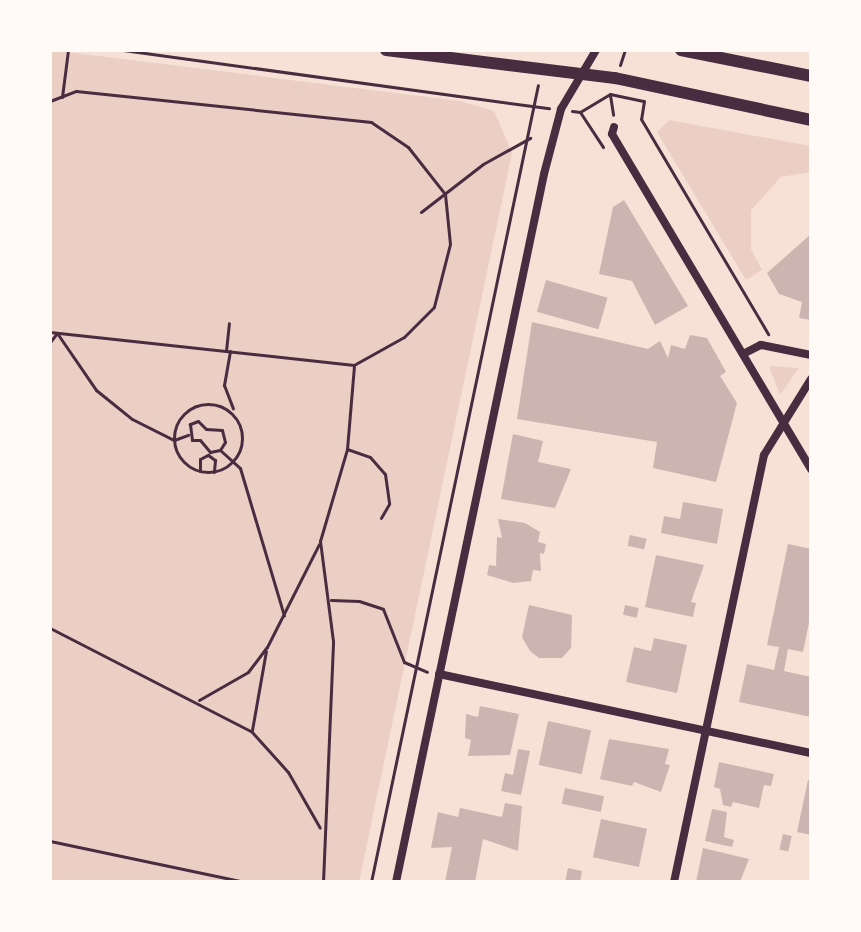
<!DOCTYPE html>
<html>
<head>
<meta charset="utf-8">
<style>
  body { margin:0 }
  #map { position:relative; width:861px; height:932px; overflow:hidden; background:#f7e1d7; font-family:"Asap Condensed",sans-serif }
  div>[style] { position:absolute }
  .green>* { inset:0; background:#ebcfc5 }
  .building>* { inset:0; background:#ccb4b1; transform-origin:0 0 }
  .path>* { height:3px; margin:-1.5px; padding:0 1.5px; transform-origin:1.5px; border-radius:1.5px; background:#4a2c40 }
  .path>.ring { margin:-1.5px; padding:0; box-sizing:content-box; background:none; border:3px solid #4a2c40; border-radius:50% }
  .minor>* { height:8px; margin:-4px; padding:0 4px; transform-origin:4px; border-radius:4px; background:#4a2c40 }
  .tertiary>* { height:12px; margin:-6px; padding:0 6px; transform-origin:6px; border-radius:6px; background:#4a2c40 }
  span { translate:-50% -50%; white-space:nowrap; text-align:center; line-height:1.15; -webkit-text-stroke:8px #fffaf5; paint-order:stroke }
  .frame { position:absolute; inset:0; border:52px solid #fffaf5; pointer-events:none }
</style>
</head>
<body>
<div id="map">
  <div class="green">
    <div style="clip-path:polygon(50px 50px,460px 101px,494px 111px,512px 153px,359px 882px,50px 882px)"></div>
    <div style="clip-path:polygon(669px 120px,811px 146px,811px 172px,781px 177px,751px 210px,751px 249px,762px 270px,746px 280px,657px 132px)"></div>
    <div style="clip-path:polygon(769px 366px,799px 368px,780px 395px)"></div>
  </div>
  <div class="building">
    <div style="clip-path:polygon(624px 200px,688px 306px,655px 325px,632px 281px,599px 274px,613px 207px)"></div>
    <div style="clip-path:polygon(811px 234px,811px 320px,799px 318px,802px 302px,779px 294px,767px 273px)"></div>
    <div style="left:546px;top:280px;width:64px;height:33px;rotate:16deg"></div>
    <div style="clip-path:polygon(532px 322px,648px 349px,660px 341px,668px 358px,671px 345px,685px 349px,690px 335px,707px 338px,726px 372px,720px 376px,737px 403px,716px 482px,653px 468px,657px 442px,517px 419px)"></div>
    <div style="clip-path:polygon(513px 434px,543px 441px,538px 462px,571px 469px,555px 508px,501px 499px)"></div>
    <div style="clip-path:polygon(683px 502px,723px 509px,717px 544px,661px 533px,664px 516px,680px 519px)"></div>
    <div style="clip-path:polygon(498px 519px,525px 523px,540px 532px,538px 542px,546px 544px,544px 554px,540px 553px,541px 571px,533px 570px,531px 581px,513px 583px,487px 575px,489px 565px,496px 566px,497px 537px,502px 538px)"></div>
    <div style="left:630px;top:535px;width:17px;height:11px;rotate:13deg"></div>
    <div style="clip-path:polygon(788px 544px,811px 549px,811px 613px,803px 652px,788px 649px,784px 671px,811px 677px,811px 717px,739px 702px,747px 664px,774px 670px,779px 647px,767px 645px)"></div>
    <div style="clip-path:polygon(656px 555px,704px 565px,691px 602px,696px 603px,693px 617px,645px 607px)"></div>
    <div style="clip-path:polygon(529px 605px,572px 615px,571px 648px,562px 658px,539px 658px,530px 651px,522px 637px)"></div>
    <div style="left:625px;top:605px;width:14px;height:10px;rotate:12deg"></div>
    <div style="clip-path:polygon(654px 638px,687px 645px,677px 693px,626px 682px,634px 647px,651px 651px)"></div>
    <div style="clip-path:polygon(480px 706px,519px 714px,510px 755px,468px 756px,471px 740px,465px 738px,466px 714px,478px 717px)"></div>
    <div style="left:548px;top:721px;width:44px;height:45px;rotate:12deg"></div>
    <div style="clip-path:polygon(609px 739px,669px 749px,665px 764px,670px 765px,661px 792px,634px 782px,632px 786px,600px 779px)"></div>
    <div style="clip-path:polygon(518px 749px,530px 751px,521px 795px,501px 791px,505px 773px,513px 775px)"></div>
    <div style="clip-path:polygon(719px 762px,774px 774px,771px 786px,764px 785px,759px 808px,733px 802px,731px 807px,723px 805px,720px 789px,714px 787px)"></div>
    <div style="clip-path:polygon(808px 780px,811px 781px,811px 835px,797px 832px)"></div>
    <div style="left:565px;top:788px;width:40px;height:16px;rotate:12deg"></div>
    <div style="clip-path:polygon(505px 803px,522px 806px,518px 851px,483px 839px,475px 882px,445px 882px,452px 847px,431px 848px,438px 812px,458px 817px,460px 808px,502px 817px)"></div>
    <div style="clip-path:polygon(712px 809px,727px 812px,724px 837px,734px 840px,732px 847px,705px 841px)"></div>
    <div style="left:601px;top:819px;width:47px;height:39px;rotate:12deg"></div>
    <div style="left:783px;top:834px;width:9px;height:16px;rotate:13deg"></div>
    <div style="clip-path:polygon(703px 848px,749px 859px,740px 882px,696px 882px)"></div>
    <div style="clip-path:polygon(568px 868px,582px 871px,580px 882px,565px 882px)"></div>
  </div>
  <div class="path">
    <div style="left:123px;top:50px;width:430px;rotate:7.8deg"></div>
    <div style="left:620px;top:65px;width:16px;rotate:-72deg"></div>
    <div style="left:610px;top:95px;width:20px;rotate:81deg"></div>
    <div style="left:62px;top:97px;width:47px;rotate:-82.7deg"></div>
    <div style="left:50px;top:101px;width:28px;rotate:-21deg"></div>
    <div style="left:76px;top:91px;width:297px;rotate:6deg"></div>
    <div style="left:371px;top:122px;width:45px;rotate:34deg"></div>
    <div style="left:408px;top:147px;width:60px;rotate:51.8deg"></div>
    <div style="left:445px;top:194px;width:50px;rotate:84.3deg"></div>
    <div style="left:450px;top:244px;width:65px;rotate:104.3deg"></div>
    <div style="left:434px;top:307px;width:42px;rotate:135deg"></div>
    <div style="left:404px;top:337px;width:57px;rotate:150.8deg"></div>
    <div style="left:354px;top:365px;width:306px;rotate:-173.8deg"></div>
    <div style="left:644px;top:101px;width:18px;rotate:99deg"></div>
    <div style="left:641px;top:119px;width:250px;rotate:59.4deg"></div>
    <div style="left:572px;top:111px;width:8px;rotate:7deg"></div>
    <div style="left:580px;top:112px;width:35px;rotate:-31deg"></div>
    <div style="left:610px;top:94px;width:34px;rotate:12deg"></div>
    <div style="left:580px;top:112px;width:42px;rotate:56.7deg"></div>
    <div style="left:421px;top:212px;width:78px;rotate:-37.7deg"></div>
    <div style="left:483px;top:164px;width:54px;rotate:-29deg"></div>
    <div style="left:50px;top:342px;width:11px;rotate:-52deg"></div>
    <div style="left:57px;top:333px;width:69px;rotate:55.6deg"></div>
    <div style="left:96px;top:390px;width:46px;rotate:38.9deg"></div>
    <div style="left:132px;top:419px;width:47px;rotate:26.6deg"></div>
    <div style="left:174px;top:440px;width:15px;rotate:-20deg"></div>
    <div style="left:226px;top:351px;width:28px;rotate:-84deg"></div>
    <div style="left:230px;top:351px;width:35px;rotate:100deg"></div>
    <div style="left:224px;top:385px;width:25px;rotate:69deg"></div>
    <div class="ring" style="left:174px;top:404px;width:65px;height:65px"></div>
    <div style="left:347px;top:449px;width:24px;rotate:19deg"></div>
    <div style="left:370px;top:457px;width:23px;rotate:49deg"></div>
    <div style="left:385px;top:474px;width:30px;rotate:82deg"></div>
    <div style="left:389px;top:504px;width:16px;rotate:120deg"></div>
    <div style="left:220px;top:450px;width:9px;rotate:-58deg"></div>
    <div style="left:225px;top:442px;width:12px;rotate:-104deg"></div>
    <div style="left:222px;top:430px;width:16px;rotate:-176deg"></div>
    <div style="left:206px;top:429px;width:11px;rotate:-135deg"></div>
    <div style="left:198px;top:421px;width:9px;rotate:159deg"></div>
    <div style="left:190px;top:424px;width:16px;rotate:83deg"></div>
    <div style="left:192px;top:440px;width:8px"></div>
    <div style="left:200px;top:440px;width:16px;rotate:50deg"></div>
    <div style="left:210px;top:452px;width:10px;rotate:-11deg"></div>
    <div style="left:220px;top:450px;width:27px;rotate:42deg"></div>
    <div style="left:240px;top:468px;width:154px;rotate:73.4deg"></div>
    <div style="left:200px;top:471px;width:12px;rotate:-90deg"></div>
    <div style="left:200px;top:459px;width:9px;rotate:-27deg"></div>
    <div style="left:208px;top:455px;width:9px;rotate:36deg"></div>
    <div style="left:215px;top:460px;width:12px;rotate:95deg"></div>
    <div style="left:331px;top:600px;width:28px;rotate:2deg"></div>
    <div style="left:359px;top:601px;width:25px;rotate:18deg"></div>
    <div style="left:383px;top:609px;width:57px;rotate:68.4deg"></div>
    <div style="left:404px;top:662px;width:25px;rotate:23deg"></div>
    <div style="left:50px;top:628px;width:227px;rotate:27.2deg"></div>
    <div style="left:252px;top:732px;width:54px;rotate:48deg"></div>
    <div style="left:288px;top:772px;width:64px;rotate:60.3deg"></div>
    <div style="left:199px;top:700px;width:56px;rotate:-29.7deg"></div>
    <div style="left:248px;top:672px;width:31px;rotate:-53deg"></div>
    <div style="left:267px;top:647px;width:115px;rotate:-63.2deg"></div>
    <div style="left:252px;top:730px;width:80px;rotate:-80deg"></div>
    <div style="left:50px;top:841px;width:199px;rotate:11.9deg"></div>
    <div style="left:323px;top:882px;width:241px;rotate:-87.6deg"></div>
    <div style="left:333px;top:641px;width:101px;rotate:-97.4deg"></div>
    <div style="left:320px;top:541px;width:96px;rotate:-73.6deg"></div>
    <div style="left:347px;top:449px;width:84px;rotate:-85.2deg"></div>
    <div style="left:371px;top:882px;width:814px;rotate:-78.17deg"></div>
  </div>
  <div class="minor">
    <div style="left:614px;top:127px;width:7px;rotate:106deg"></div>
    <div style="left:612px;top:134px;width:390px;rotate:59.3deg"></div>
    <div style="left:743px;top:354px;width:20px;rotate:-27deg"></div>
    <div style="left:761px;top:345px;width:51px;rotate:11.3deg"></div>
    <div style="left:439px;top:674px;width:380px;rotate:12deg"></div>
    <div style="left:396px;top:882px;width:723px;rotate:-78.19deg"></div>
    <div style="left:544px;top:174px;width:67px;rotate:-75.3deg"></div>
    <div style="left:561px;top:109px;width:69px;rotate:-59.3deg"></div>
    <div style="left:674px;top:882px;width:436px;rotate:-78.1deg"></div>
    <div style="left:764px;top:455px;width:89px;rotate:-58.3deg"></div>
  </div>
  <div class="tertiary">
    <div style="left:386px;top:50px;width:231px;rotate:7deg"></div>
    <div style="left:615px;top:78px;width:200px;rotate:12.1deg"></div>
    <div style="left:681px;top:50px;width:133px;rotate:11.3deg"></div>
  </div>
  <div class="frame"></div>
</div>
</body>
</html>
